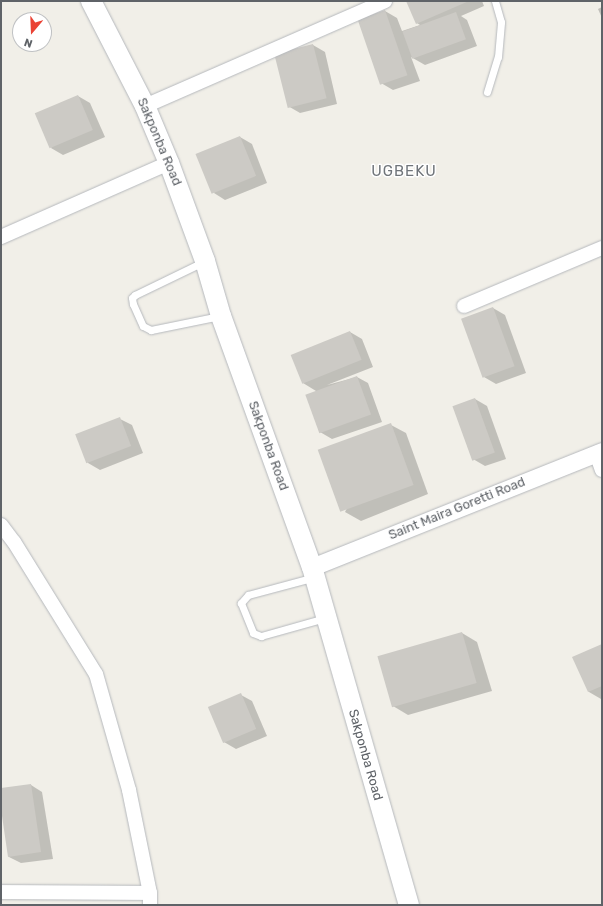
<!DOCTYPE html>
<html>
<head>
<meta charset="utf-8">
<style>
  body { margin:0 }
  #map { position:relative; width:603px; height:906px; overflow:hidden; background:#f1efe8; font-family:Rubik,sans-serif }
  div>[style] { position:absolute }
  .shadow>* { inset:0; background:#0003 }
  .building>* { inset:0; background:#cccac5; transform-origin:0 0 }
  .roads { filter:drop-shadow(0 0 1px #b5b8bc) drop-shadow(0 0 1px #b5b8bc) }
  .service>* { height:7px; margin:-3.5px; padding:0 3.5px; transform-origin:3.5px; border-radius:3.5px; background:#fff }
  .minor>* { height:14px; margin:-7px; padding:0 7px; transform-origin:7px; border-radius:7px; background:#fff }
  .tertiary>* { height:17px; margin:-8.5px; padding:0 8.5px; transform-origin:8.5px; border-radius:8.5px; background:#fff }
  .secondary>* { height:20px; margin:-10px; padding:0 10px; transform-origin:10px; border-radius:10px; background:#fff }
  span { translate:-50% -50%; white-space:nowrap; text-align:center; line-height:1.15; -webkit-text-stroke:3px #fff; paint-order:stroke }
  .street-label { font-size:13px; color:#5f6368 }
  .quarter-label { font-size:15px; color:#70757a; letter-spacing:1px }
  .frame { position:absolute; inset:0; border:2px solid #5f6368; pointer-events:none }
  .north { position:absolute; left:12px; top:12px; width:40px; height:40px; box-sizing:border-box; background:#fff; border:1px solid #bfc1c3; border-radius:50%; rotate:199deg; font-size:11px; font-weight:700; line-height:16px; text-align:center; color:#5f6368 }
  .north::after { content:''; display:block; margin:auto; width:14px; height:18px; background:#ea4335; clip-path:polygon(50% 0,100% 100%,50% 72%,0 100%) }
</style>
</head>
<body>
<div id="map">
  <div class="shadow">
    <div style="clip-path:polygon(409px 1px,482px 1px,484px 6px,461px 16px,467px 20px,477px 46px,425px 65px,411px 57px,420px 81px,393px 90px,381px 83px,385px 11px,397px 18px,402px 31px,420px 25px,417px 23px)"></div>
    <div style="clip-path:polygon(602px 7px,602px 18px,598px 9px)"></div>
    <div style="clip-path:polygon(313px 45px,325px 52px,337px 104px,300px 113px,288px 106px)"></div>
    <div style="clip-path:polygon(78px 96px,90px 103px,105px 137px,63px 155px,51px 148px)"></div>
    <div style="clip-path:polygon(240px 137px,252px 144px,267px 183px,225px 200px,214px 193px)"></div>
    <div style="clip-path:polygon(493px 308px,505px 315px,526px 373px,496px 384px,484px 377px)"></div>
    <div style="clip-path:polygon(350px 332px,362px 339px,373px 367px,327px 385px,357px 377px,368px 383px,382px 422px,332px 439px,320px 432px,316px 391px,303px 383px)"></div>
    <div style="clip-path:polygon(475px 399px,487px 406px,506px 459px,485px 466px,473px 459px)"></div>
    <div style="clip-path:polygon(120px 419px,132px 425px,143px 453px,100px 470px,88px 463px,77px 435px)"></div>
    <div style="clip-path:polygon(391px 425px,406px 433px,428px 494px,361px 521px,345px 512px)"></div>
    <div style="clip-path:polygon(462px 633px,477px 642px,492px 691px,408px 715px,393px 706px)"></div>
    <div style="clip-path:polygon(602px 645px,602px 698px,601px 699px,589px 692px,574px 657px)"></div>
    <div style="clip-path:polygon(241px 695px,252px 701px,267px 736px,236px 749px,224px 742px)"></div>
    <div style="clip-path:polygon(31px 785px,42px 792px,53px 859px,21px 863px,9px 857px,1px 789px)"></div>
  </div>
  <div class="building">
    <div style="clip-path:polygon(406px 1px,469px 1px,416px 24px)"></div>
    <div style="left:385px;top:10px;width:69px;height:29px;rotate:71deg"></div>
    <div style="left:456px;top:12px;width:29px;height:57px;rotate:70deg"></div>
    <div style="left:313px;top:44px;width:56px;height:40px;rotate:76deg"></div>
    <div style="left:78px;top:95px;width:38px;height:47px;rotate:67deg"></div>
    <div style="left:240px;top:136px;width:43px;height:48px;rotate:68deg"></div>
    <div style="left:493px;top:307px;width:63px;height:34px;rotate:70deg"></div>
    <div style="left:350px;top:331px;width:31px;height:64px;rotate:68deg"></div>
    <div style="left:357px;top:376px;width:41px;height:55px;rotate:70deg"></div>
    <div style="left:475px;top:398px;width:58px;height:24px;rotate:70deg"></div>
    <div style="left:120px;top:417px;width:31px;height:48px;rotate:69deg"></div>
    <div style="left:391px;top:423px;width:66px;height:78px;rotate:70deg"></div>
    <div style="left:462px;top:632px;width:53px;height:88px;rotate:74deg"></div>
    <div style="clip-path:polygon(602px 644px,602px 686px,588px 692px,572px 657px)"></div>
    <div style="left:241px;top:693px;width:39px;height:36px;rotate:67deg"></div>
    <div style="clip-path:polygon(31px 784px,41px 852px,8px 857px,1px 809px,1px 788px)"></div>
  </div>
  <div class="roads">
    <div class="service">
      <div style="left:487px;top:92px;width:37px;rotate:-73deg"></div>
      <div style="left:498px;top:57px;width:35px;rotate:-85deg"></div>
      <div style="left:501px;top:22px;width:22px;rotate:-106deg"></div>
      <div style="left:203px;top:262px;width:76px;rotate:154.1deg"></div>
      <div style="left:135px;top:295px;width:4px;rotate:135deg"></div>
      <div style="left:132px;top:298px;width:6px;rotate:81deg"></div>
      <div style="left:133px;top:304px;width:24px;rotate:66deg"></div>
      <div style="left:143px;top:326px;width:9px;rotate:27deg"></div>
      <div style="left:151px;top:330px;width:70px;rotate:-11.5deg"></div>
      <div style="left:315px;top:577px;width:69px;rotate:165deg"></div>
      <div style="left:248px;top:595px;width:11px;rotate:131deg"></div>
      <div style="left:241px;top:603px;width:32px;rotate:68deg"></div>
      <div style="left:253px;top:633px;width:9px;rotate:21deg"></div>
      <div style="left:261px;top:636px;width:66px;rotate:-15.7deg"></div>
    </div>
    <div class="minor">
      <div style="left:145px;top:106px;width:262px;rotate:-23.6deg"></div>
      <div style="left:1px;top:237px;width:184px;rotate:-23.8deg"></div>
      <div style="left:464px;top:306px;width:150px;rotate:-22.8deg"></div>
      <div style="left:596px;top:453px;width:18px;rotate:71deg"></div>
      <div style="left:1px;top:525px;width:21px;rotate:53deg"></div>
      <div style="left:14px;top:542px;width:155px;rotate:58.2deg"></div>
      <div style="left:96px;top:674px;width:121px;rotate:74.1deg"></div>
      <div style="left:129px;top:790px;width:105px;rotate:78.5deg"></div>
      <div style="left:150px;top:893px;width:12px;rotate:90deg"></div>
      <div style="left:1px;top:892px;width:149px;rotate:0.4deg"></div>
    </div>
    <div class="tertiary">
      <div style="left:312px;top:567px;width:312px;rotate:-21.8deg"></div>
    </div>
    <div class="secondary">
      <div style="left:91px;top:1px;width:118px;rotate:62.8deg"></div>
      <div style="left:145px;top:106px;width:62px;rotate:67.2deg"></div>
      <div style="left:169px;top:163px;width:104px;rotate:69.8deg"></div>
      <div style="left:205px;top:261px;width:57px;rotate:73.8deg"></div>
      <div style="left:221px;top:316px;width:267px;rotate:70.1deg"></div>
      <div style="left:312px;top:567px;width:352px;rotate:74deg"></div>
    </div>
  </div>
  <div class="street-label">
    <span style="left:159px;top:142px;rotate:67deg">Sakponba Road</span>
    <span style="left:268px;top:446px;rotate:70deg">Sakponba Road</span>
    <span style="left:457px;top:509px;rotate:-22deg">Saint Maira Goretti Road</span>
    <span style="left:365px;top:755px;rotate:74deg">Sakponba Road</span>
  </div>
  <div class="quarter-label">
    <span style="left:404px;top:172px">UGBEKU</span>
  </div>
  <div class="frame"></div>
  <div class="north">N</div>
</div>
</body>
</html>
